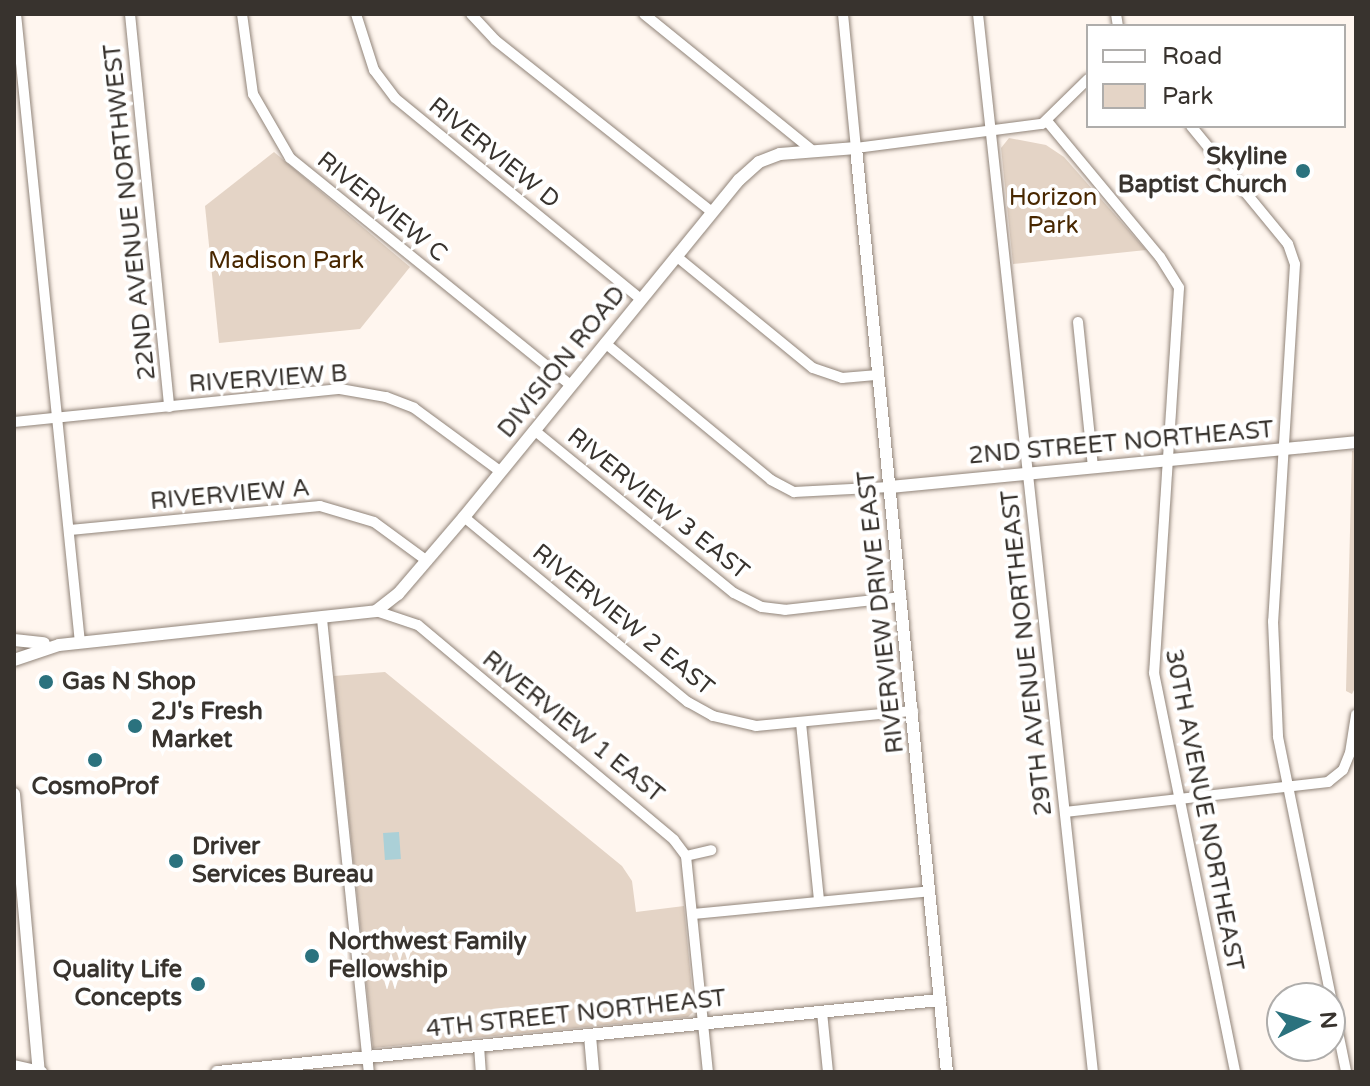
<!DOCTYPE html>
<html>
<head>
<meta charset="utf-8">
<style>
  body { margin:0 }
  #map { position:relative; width:1370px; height:1086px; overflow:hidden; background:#fff6ef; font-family:"Varela Round",sans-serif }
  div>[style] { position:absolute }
  .green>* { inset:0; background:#e4d4c6 }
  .water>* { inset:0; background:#abd0d7; transform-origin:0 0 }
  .roads { filter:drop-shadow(0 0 2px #918479) drop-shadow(0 0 2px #918479) }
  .minor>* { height:10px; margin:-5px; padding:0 5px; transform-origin:5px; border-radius:5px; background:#fff }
  .tertiary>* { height:12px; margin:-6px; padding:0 6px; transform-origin:6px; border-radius:6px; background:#fff }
  .dots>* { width:22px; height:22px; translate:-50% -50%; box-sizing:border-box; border:4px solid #fff; border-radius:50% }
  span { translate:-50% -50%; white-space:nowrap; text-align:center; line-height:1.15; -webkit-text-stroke:8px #fff; paint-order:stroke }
  .street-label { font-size:24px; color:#38332e }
  .poi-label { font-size:24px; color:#38332e; font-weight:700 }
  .right { translate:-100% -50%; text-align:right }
  .left { translate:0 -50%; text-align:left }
  .park-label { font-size:24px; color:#482700 }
  .frame { position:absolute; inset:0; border:16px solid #38332e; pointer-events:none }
  .legend { position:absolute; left:1086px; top:24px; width:260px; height:104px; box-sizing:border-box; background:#fff; border:2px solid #afadab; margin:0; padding:10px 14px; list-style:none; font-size:24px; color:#38332e }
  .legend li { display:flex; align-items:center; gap:16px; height:40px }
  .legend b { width:40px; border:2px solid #afadab }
  .north { position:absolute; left:1266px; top:982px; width:80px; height:80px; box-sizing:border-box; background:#fff; border:2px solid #afadab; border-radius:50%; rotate:85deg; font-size:22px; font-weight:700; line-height:32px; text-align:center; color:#38332e }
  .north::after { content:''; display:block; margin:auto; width:28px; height:36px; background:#2b727e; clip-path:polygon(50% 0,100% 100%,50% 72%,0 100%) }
</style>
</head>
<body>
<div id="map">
  <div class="green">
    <div style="clip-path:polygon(1009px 138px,1046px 145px,1064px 157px,1146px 250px,1013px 264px,1001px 148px)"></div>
    <div style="clip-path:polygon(274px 152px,410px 267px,360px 329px,219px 343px,205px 206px)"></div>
    <div style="clip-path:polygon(1356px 450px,1356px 686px,1352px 694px,1346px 691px,1352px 451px)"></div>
    <div style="clip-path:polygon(385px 672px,622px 866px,632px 881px,636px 912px,684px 906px,694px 1011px,688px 1017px,373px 1048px,334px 676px)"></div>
  </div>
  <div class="water">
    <div style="left:399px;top:832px;width:27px;height:16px;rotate:86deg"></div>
  </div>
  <div class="roads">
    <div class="minor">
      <div style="left:16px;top:14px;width:632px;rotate:84.19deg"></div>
      <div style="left:130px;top:14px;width:395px;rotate:84.3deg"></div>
      <div style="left:242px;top:14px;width:81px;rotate:82.2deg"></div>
      <div style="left:253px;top:94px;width:74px;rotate:60deg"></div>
      <div style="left:290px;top:158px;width:360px;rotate:39deg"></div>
      <div style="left:356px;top:14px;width:59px;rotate:72.2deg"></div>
      <div style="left:374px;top:70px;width:35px;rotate:53deg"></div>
      <div style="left:395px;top:98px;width:318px;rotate:39.3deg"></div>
      <div style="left:471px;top:14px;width:35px;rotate:47deg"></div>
      <div style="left:495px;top:40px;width:277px;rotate:38.4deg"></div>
      <div style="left:644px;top:14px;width:215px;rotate:39deg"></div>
      <div style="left:843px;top:14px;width:135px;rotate:84.5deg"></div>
      <div style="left:856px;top:148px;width:188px;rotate:-7.4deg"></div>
      <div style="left:1042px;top:124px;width:64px;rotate:-44.4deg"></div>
      <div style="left:978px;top:14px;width:1064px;rotate:83.8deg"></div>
      <div style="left:1116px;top:14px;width:12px;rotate:81deg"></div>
      <div style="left:1047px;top:121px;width:177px;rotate:50.3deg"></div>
      <div style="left:1160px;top:257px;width:36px;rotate:58deg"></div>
      <div style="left:1179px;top:288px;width:386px;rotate:93.7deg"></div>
      <div style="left:1154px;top:673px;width:407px;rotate:78.5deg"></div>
      <div style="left:1191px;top:126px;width:153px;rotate:50.6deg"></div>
      <div style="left:1288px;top:244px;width:21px;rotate:71deg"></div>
      <div style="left:1295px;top:264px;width:358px;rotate:93.5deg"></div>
      <div style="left:1273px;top:621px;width:116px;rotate:87.5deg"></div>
      <div style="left:1278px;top:737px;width:342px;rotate:78.5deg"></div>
      <div style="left:676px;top:256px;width:177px;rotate:39.3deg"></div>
      <div style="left:813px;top:368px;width:31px;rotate:19deg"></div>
      <div style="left:842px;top:378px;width:36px;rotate:-5deg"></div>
      <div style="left:1078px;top:322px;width:146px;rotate:84.1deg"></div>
      <div style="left:605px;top:343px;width:215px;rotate:39.5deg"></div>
      <div style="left:771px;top:480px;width:26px;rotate:28deg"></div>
      <div style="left:794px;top:492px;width:96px;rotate:-3deg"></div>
      <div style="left:14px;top:422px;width:328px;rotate:-5.8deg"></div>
      <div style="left:340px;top:389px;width:47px;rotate:9.9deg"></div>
      <div style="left:386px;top:397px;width:30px;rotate:21deg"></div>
      <div style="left:414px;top:408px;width:108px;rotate:36.3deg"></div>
      <div style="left:534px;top:430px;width:258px;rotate:39.2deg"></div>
      <div style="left:734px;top:593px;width:31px;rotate:27deg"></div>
      <div style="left:762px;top:607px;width:23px;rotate:7deg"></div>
      <div style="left:785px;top:610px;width:117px;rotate:-6.4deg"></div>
      <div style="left:464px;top:517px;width:291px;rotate:39.6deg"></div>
      <div style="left:688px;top:702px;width:29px;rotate:29deg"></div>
      <div style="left:713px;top:716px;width:44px;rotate:13.1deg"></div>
      <div style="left:756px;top:726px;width:158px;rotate:-5.5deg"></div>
      <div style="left:70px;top:530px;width:251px;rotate:-5.5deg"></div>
      <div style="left:320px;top:506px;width:56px;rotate:16.5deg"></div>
      <div style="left:374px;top:522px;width:66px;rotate:36.3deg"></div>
      <div style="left:376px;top:611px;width:44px;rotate:18.4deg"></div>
      <div style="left:418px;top:625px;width:334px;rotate:40deg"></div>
      <div style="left:674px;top:840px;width:20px;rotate:53deg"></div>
      <div style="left:686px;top:856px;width:217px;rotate:84.2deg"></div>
      <div style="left:322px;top:619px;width:455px;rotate:84.1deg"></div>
      <div style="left:801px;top:723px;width:178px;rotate:84.2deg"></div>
      <div style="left:1065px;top:812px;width:265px;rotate:-6.5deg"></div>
      <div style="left:1328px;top:782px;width:19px;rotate:-39deg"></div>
      <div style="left:1343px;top:770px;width:18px;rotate:-68deg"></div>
      <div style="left:1350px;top:753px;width:39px;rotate:-81deg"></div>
      <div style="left:686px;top:856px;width:26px;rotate:-13deg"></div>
      <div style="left:693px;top:914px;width:238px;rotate:-5.5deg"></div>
      <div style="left:822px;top:1012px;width:60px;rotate:84.3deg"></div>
      <div style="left:479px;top:1046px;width:26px;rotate:86deg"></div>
    </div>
    <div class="tertiary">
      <div style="left:890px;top:487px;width:468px;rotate:-5.5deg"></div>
      <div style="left:14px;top:640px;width:30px;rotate:6deg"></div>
      <div style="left:14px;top:660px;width:47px;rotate:-18.4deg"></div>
      <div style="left:59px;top:645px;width:319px;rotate:-6.1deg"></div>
      <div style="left:376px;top:611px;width:28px;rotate:-38deg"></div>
      <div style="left:398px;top:594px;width:101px;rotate:-49.4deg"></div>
      <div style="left:464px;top:517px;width:435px;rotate:-50.8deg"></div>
      <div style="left:739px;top:180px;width:27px;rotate:-42deg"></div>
      <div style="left:759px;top:162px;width:22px;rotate:-21deg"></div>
      <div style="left:780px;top:154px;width:76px;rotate:-4.5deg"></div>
      <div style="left:856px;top:148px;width:928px;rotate:84.38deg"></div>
      <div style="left:14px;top:794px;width:279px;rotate:84.9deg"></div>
      <div style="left:590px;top:1036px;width:36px;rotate:85deg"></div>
      <div style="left:14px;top:1066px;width:28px;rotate:13deg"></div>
      <div style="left:217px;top:1072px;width:727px;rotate:-5.69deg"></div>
    </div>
  </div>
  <div class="dots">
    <div style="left:1303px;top:171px;background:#2b727e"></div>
    <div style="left:46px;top:682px;background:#2b727e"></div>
    <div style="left:135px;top:726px;background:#2b727e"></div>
    <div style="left:95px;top:760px;background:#2b727e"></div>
    <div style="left:176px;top:861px;background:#2b727e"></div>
    <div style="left:312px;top:956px;background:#2b727e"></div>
    <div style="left:198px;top:984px;background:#2b727e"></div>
  </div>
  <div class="street-label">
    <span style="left:494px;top:153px;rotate:39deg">RIVERVIEW D</span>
    <span style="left:382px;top:207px;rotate:39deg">RIVERVIEW C</span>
    <span style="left:130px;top:212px;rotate:-96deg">22ND AVENUE NORTHWEST</span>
    <span style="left:562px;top:362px;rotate:-51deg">DIVISION ROAD</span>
    <span style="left:268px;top:379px;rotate:-4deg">RIVERVIEW B</span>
    <span style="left:1121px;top:443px;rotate:-5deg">2ND STREET NORTHEAST</span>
    <span style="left:230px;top:495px;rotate:-5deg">RIVERVIEW A</span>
    <span style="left:658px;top:504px;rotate:39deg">RIVERVIEW 3 EAST</span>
    <span style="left:881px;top:612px;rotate:-96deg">RIVERVIEW DRIVE EAST</span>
    <span style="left:623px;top:620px;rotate:39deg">RIVERVIEW 2 EAST</span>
    <span style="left:1027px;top:653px;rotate:-96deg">29TH AVENUE NORTHEAST</span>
    <span style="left:573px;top:727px;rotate:39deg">RIVERVIEW 1 EAST</span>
    <span style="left:1204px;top:810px;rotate:79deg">30TH AVENUE NORTHEAST</span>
    <span style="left:576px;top:1014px;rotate:-6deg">4TH STREET NORTHEAST</span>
  </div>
  <div class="poi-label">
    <span class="right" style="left:1287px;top:171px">Skyline<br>Baptist Church</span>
    <span class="left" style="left:62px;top:682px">Gas N Shop</span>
    <span class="left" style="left:151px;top:726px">2J's Fresh<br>Market</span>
    <span style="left:95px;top:787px">CosmoProf</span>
    <span class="left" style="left:192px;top:861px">Driver<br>Services Bureau</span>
    <span class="left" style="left:328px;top:956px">Northwest Family<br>Fellowship</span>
    <span class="right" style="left:182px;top:984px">Quality Life<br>Concepts</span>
  </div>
  <div class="park-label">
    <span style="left:1053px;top:212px">Horizon<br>Park</span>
    <span style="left:286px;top:261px">Madison Park</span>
  </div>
  <div class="frame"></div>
  <ul class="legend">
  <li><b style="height:10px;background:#fff"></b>Road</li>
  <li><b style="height:22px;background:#e4d4c6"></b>Park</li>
  </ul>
  <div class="north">N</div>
</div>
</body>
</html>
